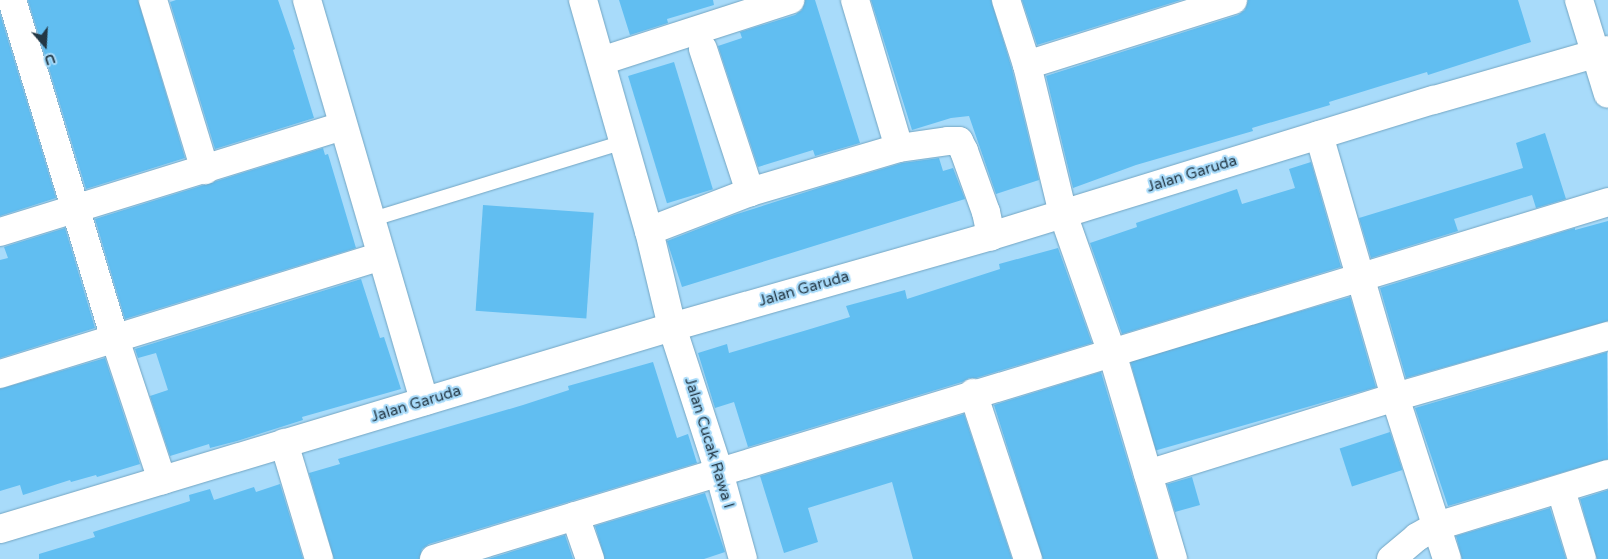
<!DOCTYPE html>
<html>
<head>
<meta charset="utf-8">
<style>
  body { margin:0 }
  #map { position:relative; width:1608px; height:559px; overflow:hidden; background:#a8dbfa; font-family:"Varela Round",sans-serif }
  div>[style] { position:absolute }
  .building>* { inset:0; background:#61bef1; transform-origin:0 0 }
  .roads { filter:drop-shadow(0 0 1px #73a5c2) drop-shadow(0 0 1px #73a5c2) }
  .lane>* { height:14px; margin:-7px; padding:0 7px; transform-origin:7px; border-radius:7px; background:#fff }
  .street>* { height:28px; margin:-14px; padding:0 14px; transform-origin:14px; border-radius:14px; background:#fff }
  .secondary>* { height:28px; margin:-14px; padding:0 14px; transform-origin:14px; border-radius:14px; background:#fff }
  span { translate:-50% -50%; white-space:nowrap; text-align:center; line-height:1.15; -webkit-text-stroke:4.5px #a8dbfa; paint-order:stroke }
  .street-label { font-size:15px; color:#233744 }
  .north { position:absolute; left:20px; top:20px; width:50px; height:50px; -webkit-text-stroke:4px #a8dbfa; paint-order:stroke; rotate:161deg; font-size:14px; font-weight:700; line-height:20px; text-align:center; color:#233744 }
  .north::after { content:''; display:block; margin:auto; width:18px; height:22px; background:#233744; clip-path:polygon(50% 0,100% 100%,50% 72%,0 100%) }
</style>
</head>
<body>
<div id="map">
  <div class="building">
    <div style="clip-path:polygon(28px 0,138px 0,185px 158px,86px 189px)"></div>
    <div style="clip-path:polygon(176px 0,278px 0,295px 49px,293px 50px,314px 118px,215px 149px,170px 2px)"></div>
    <div style="clip-path:polygon(619px 0,713px 0,714px 5px,667px 19px,668px 23px,630px 35px)"></div>
    <div style="clip-path:polygon(805px 0,815px 0,860px 143px,815px 156px,813px 150px,758px 167px,718px 46px,742px 38px,740px 32px,795px 15px,802px 10px)"></div>
    <div style="clip-path:polygon(871px 0,991px 0,1012px 69px,1039px 180px,996px 194px,969px 116px,951px 118px,912px 130px)"></div>
    <div style="clip-path:polygon(1022px 0,1181px 0,1037px 45px)"></div>
    <div style="clip-path:polygon(1248px 0,1518px 0,1531px 42px,1428px 75px,1427px 72px,1384px 85px,1329px 102px,1330px 105px,1252px 128px,1253px 131px,1136px 165px,1073px 188px,1046px 76px,1238px 15px,1245px 10px)"></div>
    <div style="clip-path:polygon(0 14px,56px 198px,0 216px)"></div>
    <div style="left:674px;top:62px;width:133px;height:48px;rotate:73deg"></div>
    <div style="clip-path:polygon(1545px 133px,1566px 199px,1536px 208px,1532px 195px,1454px 219px,1458px 231px,1371px 258px,1359px 218px,1523px 168px,1516px 143px)"></div>
    <div style="clip-path:polygon(323px 148px,325px 155px,328px 154px,356px 248px,125px 319px,95px 219px)"></div>
    <div style="clip-path:polygon(939px 158px,943px 171px,953px 168px,965px 199px,682px 287px,667px 241px,734px 215px,825px 186px,902px 163px)"></div>
    <div style="clip-path:polygon(1311px 162px,1341px 267px,1122px 334px,1090px 243px,1137px 227px,1136px 223px,1237px 189px,1242px 204px,1295px 188px,1289px 169px)"></div>
    <div style="left:483px;top:205px;width:111px;height:106px;rotate:4deg"></div>
    <div style="clip-path:polygon(1608px 221px,1608px 321px,1406px 378px,1380px 288px,1575px 228px,1575px 230px)"></div>
    <div style="clip-path:polygon(65px 228px,95px 328px,0 358px,0 260px,8px 258px,4px 247px)"></div>
    <div style="clip-path:polygon(1058px 248px,1092px 343px,976px 378px,969px 378px,962px 382px,748px 447px,734px 402px,715px 408px,698px 353px,727px 344px,729px 353px,807px 330px,850px 317px,846px 306px,905px 290px,907px 299px,1000px 269px,999px 264px)"></div>
    <div style="clip-path:polygon(361px 279px,380px 338px,384px 337px,401px 389px,302px 417px,303px 420px,237px 441px,210px 448px,209px 444px,170px 456px,150px 396px,168px 390px,156px 353px,138px 358px,135px 349px)"></div>
    <div style="left:1350px;top:297px;width:94px;height:229px;rotate:74deg"></div>
    <div style="clip-path:polygon(1607px 352px,1608px 459px,1448px 506px,1415px 408px)"></div>
    <div style="clip-path:polygon(105px 358px,140px 464px,97px 477px,96px 475px,71px 482px,70px 480px,23px 495px,20px 485px,0 491px,0 389px)"></div>
    <div style="clip-path:polygon(653px 362px,677px 438px,688px 434px,697px 463px,429px 544px,422px 549px,419px 559px,334px 559px,309px 473px,340px 464px,338px 459px,523px 405px,569px 390px,568px 386px)"></div>
    <div style="clip-path:polygon(1101px 372px,1157px 559px,1043px 559px,994px 405px)"></div>
    <div style="clip-path:polygon(964px 414px,1012px 559px,913px 559px,892px 482px,808px 508px,818px 542px,784px 553px,760px 476px)"></div>
    <div style="left:1390px;top:432px;width:40px;height:53px;rotate:72deg"></div>
    <div style="left:1192px;top:477px;width:29px;height:26px;rotate:74deg"></div>
    <div style="clip-path:polygon(280px 484px,303px 559px,39px 559px,39px 554px,95px 537px,93px 532px,190px 501px,189px 495px,210px 489px,214px 500px,254px 487px,256px 492px)"></div>
    <div style="clip-path:polygon(1608px 490px,1608px 559px,1597px 559px,1580px 499px)"></div>
    <div style="clip-path:polygon(705px 493px,725px 552px,704px 559px,605px 559px,595px 526px)"></div>
    <div style="clip-path:polygon(1550px 508px,1566px 559px,1462px 559px,1456px 536px)"></div>
    <div style="clip-path:polygon(565px 535px,573px 559px,488px 559px)"></div>
  </div>
  <div class="roads">
    <div class="lane">
      <div style="left:370px;top:220px;width:266px;rotate:-17.1deg"></div>
    </div>
    <div class="street">
      <div style="left:12px;top:0;width:354px;rotate:73.1deg"></div>
      <div style="left:115px;top:339px;width:149px;rotate:71.6deg"></div>
      <div style="left:153px;top:0;width:178px;rotate:73deg"></div>
      <div style="left:307px;top:0;width:418px;rotate:73.7deg"></div>
      <div style="left:583px;top:0;width:240px;rotate:74.1deg"></div>
      <div style="left:649px;top:231px;width:99px;rotate:76.5deg"></div>
      <div style="left:672px;top:327px;width:152px;rotate:72deg"></div>
      <div style="left:719px;top:472px;width:90px;rotate:74.6deg"></div>
      <div style="left:855px;top:0;width:154px;rotate:73.4deg"></div>
      <div style="left:1006px;top:0;width:68px;rotate:72.1deg"></div>
      <div style="left:1027px;top:65px;width:153px;rotate:76.4deg"></div>
      <div style="left:1063px;top:214px;width:147px;rotate:70.6deg"></div>
      <div style="left:1112px;top:353px;width:215px;rotate:73.5deg"></div>
      <div style="left:1579px;top:0;width:98px;rotate:72.9deg"></div>
      <div style="left:703px;top:49px;width:151px;rotate:71.8deg"></div>
      <div style="left:601px;top:61px;width:199px;rotate:-17.9deg"></div>
      <div style="left:1027px;top:65px;width:216px;rotate:-17.5deg"></div>
      <div style="left:1319px;top:135px;width:273px;rotate:73.8deg"></div>
      <div style="left:1395px;top:397px;width:170px;rotate:72.2deg"></div>
      <div style="left:649px;top:231px;width:108px;rotate:-21.1deg"></div>
      <div style="left:750px;top:192px;width:155px;rotate:-16.5deg"></div>
      <div style="left:899px;top:148px;width:49px;rotate:-8.1deg"></div>
      <div style="left:948px;top:141px;width:11px"></div>
      <div style="left:959px;top:141px;width:11px;rotate:63deg"></div>
      <div style="left:964px;top:151px;width:65px;rotate:70.2deg"></div>
      <div style="left:986px;top:212px;width:25px;rotate:78deg"></div>
      <div style="left:0;top:232px;width:359px;rotate:-17.2deg"></div>
      <div style="left:0;top:374px;width:399px;rotate:-17.2deg"></div>
      <div style="left:973px;top:393px;width:175px;rotate:71.7deg"></div>
      <div style="left:284px;top:443px;width:121px;rotate:73.2deg"></div>
      <div style="left:1148px;top:474px;width:259px;rotate:-17.3deg"></div>
      <div style="left:1395px;top:397px;width:222px;rotate:-16deg"></div>
      <div style="left:1561px;top:490px;width:72px;rotate:73.1deg"></div>
      <div style="left:575px;top:516px;width:46px;rotate:70.8deg"></div>
      <div style="left:434px;top:559px;width:1227px;rotate:-16.91deg"></div>
      <div style="left:1391px;top:559px;width:34px;rotate:-40deg"></div>
      <div style="left:1417px;top:537px;width:23px;rotate:-29deg"></div>
      <div style="left:1437px;top:526px;width:179px;rotate:-16.9deg"></div>
    </div>
    <div class="secondary">
      <div style="left:0;top:529px;width:702px;rotate:-16.73deg"></div>
      <div style="left:672px;top:327px;width:332px;rotate:-15.9deg"></div>
      <div style="left:991px;top:236px;width:463px;rotate:-17.1deg"></div>
      <div style="left:1434px;top:100px;width:181px;rotate:-16deg"></div>
    </div>
  </div>
  <div class="street-label">
    <span style="left:1192px;top:174px;rotate:-17deg">Jalan Garuda</span>
    <span style="left:804px;top:289px;rotate:-16deg">Jalan Garuda</span>
    <span style="left:416px;top:404px;rotate:-17deg">Jalan Garuda</span>
    <span style="left:709px;top:443px;rotate:73deg">Jalan Cucak Rawa I</span>
  </div>
  <div class="north">U</div>
</div>
</body>
</html>
